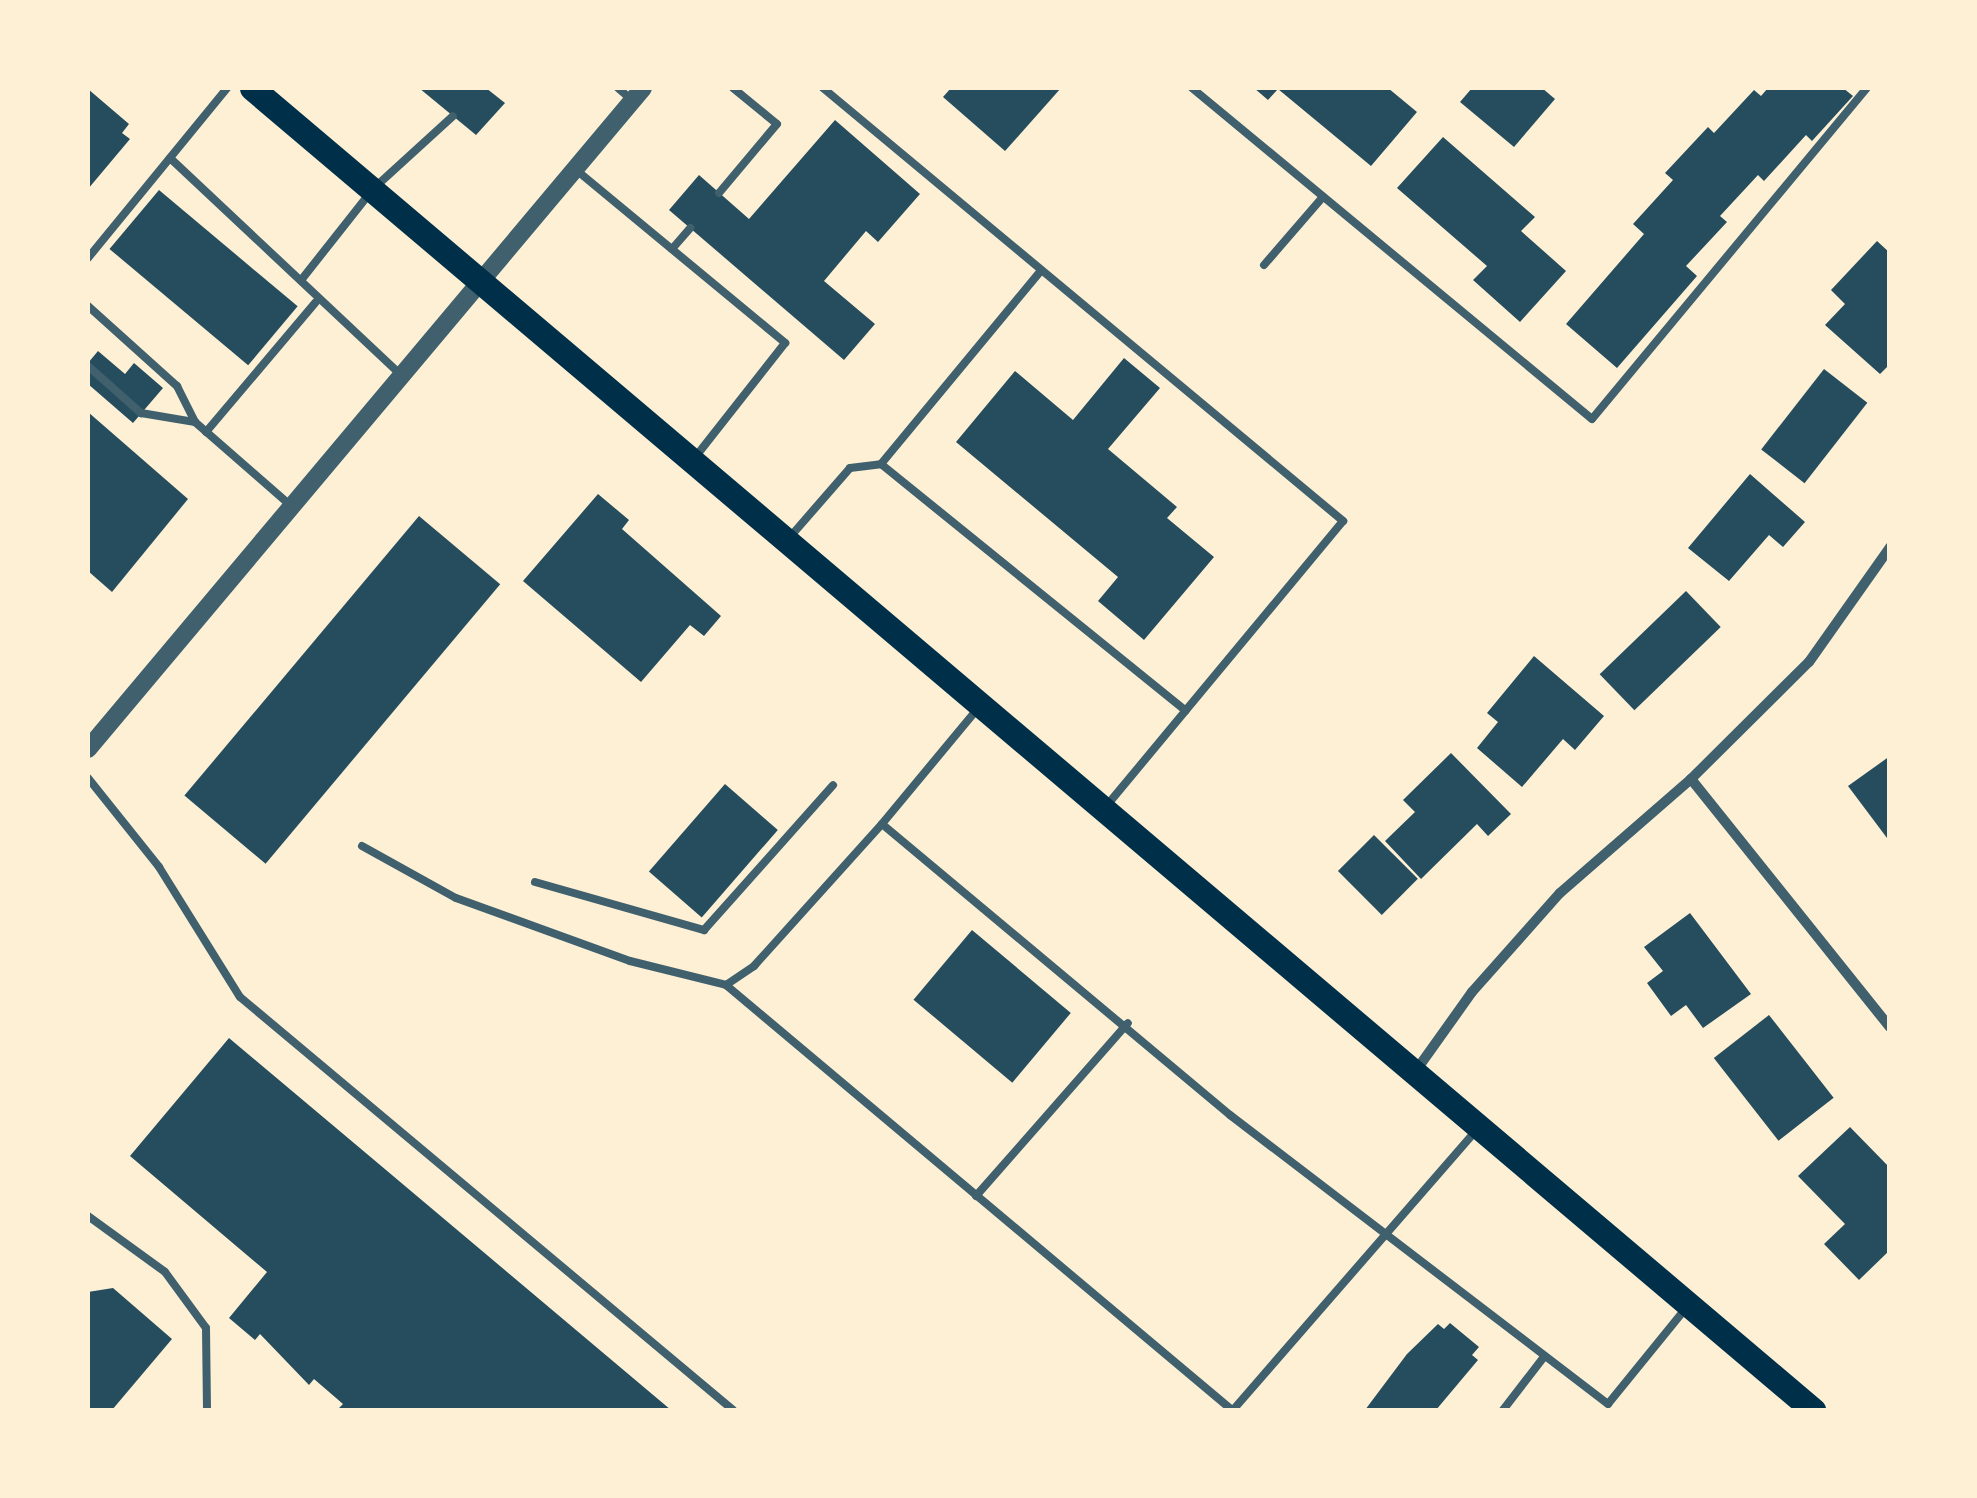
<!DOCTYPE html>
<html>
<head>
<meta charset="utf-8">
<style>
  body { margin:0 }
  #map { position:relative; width:1977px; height:1498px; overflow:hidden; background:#fdf0d5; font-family:"Roboto Condensed",sans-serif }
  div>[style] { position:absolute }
  .building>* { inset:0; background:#264d5e; transform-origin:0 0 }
  .service>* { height:8px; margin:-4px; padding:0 4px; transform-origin:4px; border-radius:4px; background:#3f606c }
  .minor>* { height:10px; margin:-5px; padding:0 5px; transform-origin:5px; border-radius:5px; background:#3f606c }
  .tertiary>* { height:18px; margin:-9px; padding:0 9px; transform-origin:9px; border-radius:9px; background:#3f606c }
  .primary>* { height:25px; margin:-12.5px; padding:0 12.5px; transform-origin:12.5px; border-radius:12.5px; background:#003049 }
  span { translate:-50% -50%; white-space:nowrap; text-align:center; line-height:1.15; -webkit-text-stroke:8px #fdf0d5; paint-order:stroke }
  .frame { position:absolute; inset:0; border:90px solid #fdf0d5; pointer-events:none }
</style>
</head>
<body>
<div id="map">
  <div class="building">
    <div style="clip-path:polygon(419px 88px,486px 88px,505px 103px,476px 135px)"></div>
    <div style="clip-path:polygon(951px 88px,1061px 88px,1005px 151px,943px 97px)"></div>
    <div style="clip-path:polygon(1254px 88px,1388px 88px,1417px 112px,1371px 166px,1278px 89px,1268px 100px)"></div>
    <div style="clip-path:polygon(1472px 88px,1542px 88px,1555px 99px,1514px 147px,1460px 102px)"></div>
    <div style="clip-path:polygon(1768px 88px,1843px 88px,1853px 96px,1812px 141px,1806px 135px,1764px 181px,1758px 175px,1720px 216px,1727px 222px,1686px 266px,1697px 276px,1617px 368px,1566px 324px,1644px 234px,1633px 224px,1673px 180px,1665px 173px,1708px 127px,1714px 133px,1754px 90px,1761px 96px)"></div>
    <div style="clip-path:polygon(88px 89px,129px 124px,122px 133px,130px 139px,88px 189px)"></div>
    <div style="clip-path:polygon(835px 120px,920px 194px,878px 242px,866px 231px,824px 281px,875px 324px,844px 360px,669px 210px,699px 175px,749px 219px)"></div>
    <div style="clip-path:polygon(1443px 137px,1535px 217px,1521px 231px,1566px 271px,1520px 322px,1473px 280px,1487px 266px,1397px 188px)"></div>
    <div style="left:159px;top:190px;width:181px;height:77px;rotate:40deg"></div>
    <div style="clip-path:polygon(1877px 241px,1890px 253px,1890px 364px,1880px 374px,1825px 325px,1845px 304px,1831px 290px)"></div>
    <div style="clip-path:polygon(98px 351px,125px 374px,134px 363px,163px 388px,133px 423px,88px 384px,88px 363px)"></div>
    <div style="clip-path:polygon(1124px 358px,1160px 388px,1108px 449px,1177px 507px,1167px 518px,1214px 557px,1144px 640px,1098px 601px,1118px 577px,956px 442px,1015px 371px,1073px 420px)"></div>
    <div style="left:1824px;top:369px;width:55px;height:102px;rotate:38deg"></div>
    <div style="clip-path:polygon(88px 412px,188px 499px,112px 592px,88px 571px)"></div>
    <div style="clip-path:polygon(1750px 474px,1805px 522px,1783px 547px,1769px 535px,1729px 581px,1688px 548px)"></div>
    <div style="clip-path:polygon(598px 494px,629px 520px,622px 529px,721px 616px,704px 636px,690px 625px,641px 682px,523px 581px)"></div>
    <div style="left:419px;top:516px;width:106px;height:365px;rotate:40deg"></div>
    <div style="left:1686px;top:591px;width:50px;height:120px;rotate:46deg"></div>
    <div style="clip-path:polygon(1534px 656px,1604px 716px,1575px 750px,1563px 739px,1522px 787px,1477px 748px,1498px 722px,1487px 713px)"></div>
    <div style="clip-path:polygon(1451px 753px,1511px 814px,1488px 836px,1477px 824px,1421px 879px,1385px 841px,1415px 812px,1403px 800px)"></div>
    <div style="clip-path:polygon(1890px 756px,1890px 842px,1848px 786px)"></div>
    <div style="left:725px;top:784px;width:70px;height:116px;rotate:41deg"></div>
    <div style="left:1374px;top:835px;width:62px;height:51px;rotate:45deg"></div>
    <div style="clip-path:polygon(1690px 913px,1751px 994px,1703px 1028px,1686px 1005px,1671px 1016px,1647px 983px,1663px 971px,1644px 947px)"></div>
    <div style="left:972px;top:930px;width:129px;height:91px;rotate:40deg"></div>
    <div style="left:1769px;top:1015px;width:105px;height:70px;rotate:52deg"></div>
    <div style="clip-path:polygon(229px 1038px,367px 1154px,671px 1410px,337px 1410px,343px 1404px,314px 1379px,309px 1385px,260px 1334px,255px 1340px,229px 1318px,267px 1272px,130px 1156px)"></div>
    <div style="clip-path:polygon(1850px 1127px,1890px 1168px,1890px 1250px,1859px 1280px,1824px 1244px,1845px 1224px,1798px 1176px)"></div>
    <div style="clip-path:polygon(113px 1288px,172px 1339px,112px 1410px,88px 1410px,88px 1292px)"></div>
    <div style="clip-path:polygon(1450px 1323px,1479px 1347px,1472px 1355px,1478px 1360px,1436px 1410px,1365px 1410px,1407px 1354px,1438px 1324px,1444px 1329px)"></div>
  </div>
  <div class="service">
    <div style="left:618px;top:88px;width:18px;rotate:41deg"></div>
    <div style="left:823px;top:88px;width:677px;rotate:39.78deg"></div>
    <div style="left:1343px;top:521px;width:369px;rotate:129.7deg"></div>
    <div style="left:1192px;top:88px;width:519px;rotate:39.61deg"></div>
    <div style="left:1592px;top:419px;width:430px;rotate:-50.3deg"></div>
    <div style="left:170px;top:158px;width:316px;rotate:43.2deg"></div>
    <div style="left:575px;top:169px;width:273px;rotate:39.6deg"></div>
    <div style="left:785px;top:343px;width:144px;rotate:128.2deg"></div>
    <div style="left:719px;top:193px;width:90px;rotate:-50deg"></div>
    <div style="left:777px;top:124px;width:57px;rotate:-140.7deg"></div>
    <div style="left:672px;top:249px;width:28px;rotate:-49deg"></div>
    <div style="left:88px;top:258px;width:220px;rotate:-50.7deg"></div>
    <div style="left:1264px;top:265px;width:90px;rotate:-49.1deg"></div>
    <div style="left:302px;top:279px;width:115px;rotate:-51.7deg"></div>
    <div style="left:373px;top:189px;width:108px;rotate:-42.4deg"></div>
    <div style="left:88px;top:306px;width:120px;rotate:42deg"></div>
    <div style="left:177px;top:386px;width:40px;rotate:63.4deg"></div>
    <div style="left:195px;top:422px;width:125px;rotate:41.1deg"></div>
    <div style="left:88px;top:366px;width:71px;rotate:41.6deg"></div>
    <div style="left:141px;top:413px;width:55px;rotate:9.5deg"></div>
    <div style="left:206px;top:432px;width:170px;rotate:-49.8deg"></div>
    <div style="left:881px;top:464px;width:392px;rotate:39deg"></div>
    <div style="left:790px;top:537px;width:91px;rotate:-49deg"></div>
    <div style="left:850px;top:468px;width:31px;rotate:-7deg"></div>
    <div style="left:881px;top:464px;width:248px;rotate:-50.4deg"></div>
    <div style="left:979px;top:707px;width:152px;rotate:129.7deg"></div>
    <div style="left:882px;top:824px;width:454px;rotate:39.9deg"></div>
    <div style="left:1230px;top:1115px;width:476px;rotate:37.4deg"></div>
    <div style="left:1608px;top:1404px;width:124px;rotate:-50.9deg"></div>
    <div style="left:88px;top:778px;width:114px;rotate:51.4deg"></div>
    <div style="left:159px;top:867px;width:153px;rotate:58.1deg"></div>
    <div style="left:240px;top:997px;width:643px;rotate:39.95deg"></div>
    <div style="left:362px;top:846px;width:107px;rotate:29deg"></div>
    <div style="left:456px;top:898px;width:185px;rotate:19.9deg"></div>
    <div style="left:630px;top:961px;width:99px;rotate:14deg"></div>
    <div style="left:726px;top:985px;width:661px;rotate:40.03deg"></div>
    <div style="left:535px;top:882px;width:176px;rotate:15.9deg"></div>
    <div style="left:704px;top:930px;width:194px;rotate:-48.3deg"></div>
    <div style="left:726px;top:985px;width:34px;rotate:-34deg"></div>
    <div style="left:754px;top:966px;width:191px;rotate:-48deg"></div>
    <div style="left:976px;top:1196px;width:230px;rotate:-48.7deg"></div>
    <div style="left:88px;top:1216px;width:95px;rotate:36deg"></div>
    <div style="left:165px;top:1272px;width:69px;rotate:53.8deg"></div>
    <div style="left:206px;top:1328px;width:82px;rotate:89.3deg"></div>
    <div style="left:1233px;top:1410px;width:371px;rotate:-49deg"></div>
    <div style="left:1503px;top:1410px;width:66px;rotate:-52.4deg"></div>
  </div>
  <div class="minor">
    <div style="left:1691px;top:779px;width:318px;rotate:51.3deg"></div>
    <div style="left:1415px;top:1072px;width:98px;rotate:-54.5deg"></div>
    <div style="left:1472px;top:992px;width:132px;rotate:-48.4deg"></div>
    <div style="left:1560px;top:893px;width:174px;rotate:-41deg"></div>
    <div style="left:1691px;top:779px;width:166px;rotate:-44.8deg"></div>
    <div style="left:1809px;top:662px;width:141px;rotate:-54.8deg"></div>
  </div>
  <div class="tertiary">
    <div style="left:88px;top:749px;width:863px;rotate:-49.98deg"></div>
  </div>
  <div class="primary">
    <div style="left:252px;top:88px;width:2046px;rotate:40.26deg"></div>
  </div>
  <div class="frame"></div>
</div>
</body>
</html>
